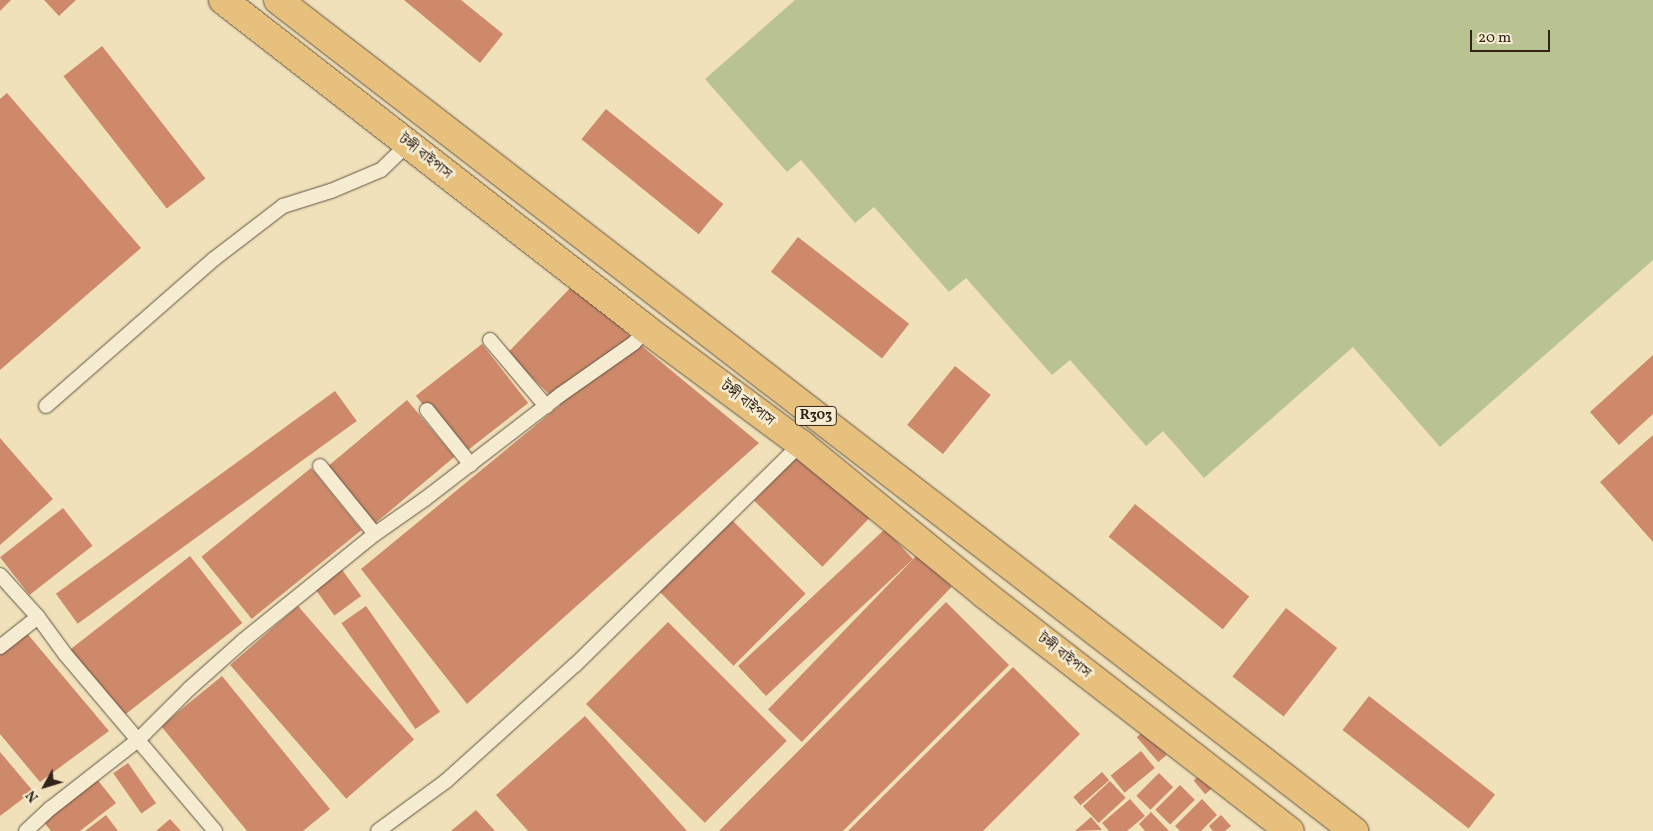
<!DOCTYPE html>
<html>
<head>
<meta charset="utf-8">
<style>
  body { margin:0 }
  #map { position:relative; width:1653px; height:831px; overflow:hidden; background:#f1e1ba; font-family:Vollkorn,"Noto Serif Bengali",serif }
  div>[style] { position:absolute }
  .green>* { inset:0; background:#b8c391 }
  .building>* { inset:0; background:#cd896a; transform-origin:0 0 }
  .roads { filter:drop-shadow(0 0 1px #625342) drop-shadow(0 0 1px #625342) }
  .lane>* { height:14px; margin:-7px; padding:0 7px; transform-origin:7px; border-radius:7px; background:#f6ecd2 }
  .primary>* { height:28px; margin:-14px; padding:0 14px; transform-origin:14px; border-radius:14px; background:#e8c07d }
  span { translate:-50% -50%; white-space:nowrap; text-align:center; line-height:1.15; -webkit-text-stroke:5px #f6ecd2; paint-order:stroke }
  .shield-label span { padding:1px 4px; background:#f6ecd2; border:1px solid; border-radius:4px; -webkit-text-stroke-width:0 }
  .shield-label { font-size:14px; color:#33241a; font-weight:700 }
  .street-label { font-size:15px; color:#33241a }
  .north { position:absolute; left:20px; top:761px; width:50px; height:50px; -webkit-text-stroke:4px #f6ecd2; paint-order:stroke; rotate:231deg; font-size:14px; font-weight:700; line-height:20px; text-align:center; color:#33241a }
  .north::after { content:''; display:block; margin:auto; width:18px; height:22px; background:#33241a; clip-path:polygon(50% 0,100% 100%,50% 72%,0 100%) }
  .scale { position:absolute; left:1470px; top:30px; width:80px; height:22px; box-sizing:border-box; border:2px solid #33241a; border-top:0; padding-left:6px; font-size:15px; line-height:18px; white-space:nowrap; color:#33241a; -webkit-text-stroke:4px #f6ecd2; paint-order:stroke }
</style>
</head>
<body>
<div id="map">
  <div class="green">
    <div style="clip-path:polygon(795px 0,1653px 0,1653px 260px,1440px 447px,1353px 347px,1204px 478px,1163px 431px,1146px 446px,1070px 360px,1052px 375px,966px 278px,949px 292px,874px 207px,855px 223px,801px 160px,787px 172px,705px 79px)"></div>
  </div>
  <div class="building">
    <div style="clip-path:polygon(0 0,11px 0,0 11px)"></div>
    <div style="clip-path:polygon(44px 0,76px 0,59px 16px)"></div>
    <div style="clip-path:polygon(404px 0,461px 0,503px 34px,480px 63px)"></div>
    <div style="left:102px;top:46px;width:168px;height:49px;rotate:52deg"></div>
    <div style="clip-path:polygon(7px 93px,141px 248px,0 370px,0 99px)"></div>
    <div style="left:606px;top:109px;width:151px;height:39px;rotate:39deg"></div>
    <div style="left:798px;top:237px;width:141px;height:44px;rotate:38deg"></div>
    <div style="left:575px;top:283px;width:78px;height:98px;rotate:44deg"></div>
    <div style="clip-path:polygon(637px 342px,759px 443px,467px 704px,361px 569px)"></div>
    <div style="left:482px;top:344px;width:75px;height:84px;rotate:52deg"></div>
    <div style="clip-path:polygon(1653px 355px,1653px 414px,1619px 445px,1590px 412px)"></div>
    <div style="left:955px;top:366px;width:46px;height:76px;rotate:39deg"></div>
    <div style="left:335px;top:391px;width:37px;height:345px;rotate:54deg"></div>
    <div style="left:407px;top:400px;width:74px;height:104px;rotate:50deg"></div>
    <div style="clip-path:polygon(1653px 435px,1653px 542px,1600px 482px)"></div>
    <div style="clip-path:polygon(0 438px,53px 499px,0 545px)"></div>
    <div style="left:802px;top:451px;width:95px;height:69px;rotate:44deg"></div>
    <div style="left:311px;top:468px;width:80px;height:141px;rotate:51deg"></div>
    <div style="left:1135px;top:504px;width:147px;height:42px;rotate:39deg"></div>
    <div style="left:63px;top:508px;width:48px;height:80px;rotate:52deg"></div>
    <div style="left:730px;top:518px;width:107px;height:102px;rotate:45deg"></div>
    <div style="left:885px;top:529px;width:41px;height:201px;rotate:47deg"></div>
    <div style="left:918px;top:554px;width:47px;height:216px;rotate:44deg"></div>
    <div style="left:190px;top:556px;width:85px;height:152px;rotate:52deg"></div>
    <div style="left:340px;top:567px;width:36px;height:33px;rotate:54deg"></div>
    <div style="clip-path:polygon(946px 602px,1009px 665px,843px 831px,719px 831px)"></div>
    <div style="left:298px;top:606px;width:177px;height:90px;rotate:49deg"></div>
    <div style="left:366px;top:606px;width:129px;height:30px;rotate:55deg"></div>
    <div style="left:1286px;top:608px;width:65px;height:87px;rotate:38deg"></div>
    <div style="left:668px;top:622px;width:168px;height:116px;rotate:45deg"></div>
    <div style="clip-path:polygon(20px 625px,109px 731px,40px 782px,0 734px,0 642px)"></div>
    <div style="clip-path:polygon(1013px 667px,1080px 734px,983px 831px,848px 831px)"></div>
    <div style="clip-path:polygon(222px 676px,330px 809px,303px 831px,247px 831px,161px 726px)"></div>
    <div style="left:1369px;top:696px;width:160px;height:43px;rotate:38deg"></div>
    <div style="clip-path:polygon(585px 716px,687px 831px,528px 831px,496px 795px)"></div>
    <div style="left:1145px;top:730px;width:33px;height:11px;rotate:49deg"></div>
    <div style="left:1141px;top:751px;width:22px;height:39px;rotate:51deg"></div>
    <div style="clip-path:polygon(0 752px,33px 791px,0 816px)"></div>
    <div style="left:128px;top:763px;width:49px;height:18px;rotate:55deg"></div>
    <div style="left:1102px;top:772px;width:11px;height:38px;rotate:49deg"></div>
    <div style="left:1159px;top:773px;width:20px;height:32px;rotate:45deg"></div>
    <div style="left:1201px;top:774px;width:18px;height:10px;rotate:49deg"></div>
    <div style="clip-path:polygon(96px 778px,116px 803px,80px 831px,51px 831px,42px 820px)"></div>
    <div style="left:1110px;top:781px;width:23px;height:37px;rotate:47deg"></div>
    <div style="left:1180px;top:785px;width:21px;height:35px;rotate:45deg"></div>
    <div style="clip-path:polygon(1130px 799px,1145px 816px,1127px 831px,1109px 831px,1102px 823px)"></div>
    <div style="clip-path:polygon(1202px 799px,1217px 815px,1201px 831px,1180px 831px,1175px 826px)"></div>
    <div style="clip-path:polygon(476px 810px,495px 831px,451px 831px)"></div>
    <div style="clip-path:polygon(1151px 812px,1169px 831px,1145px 831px,1139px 824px)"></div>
    <div style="clip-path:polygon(106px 815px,118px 831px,85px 831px)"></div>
    <div style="clip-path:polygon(1221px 815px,1231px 826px,1225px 831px,1213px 831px,1209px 826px)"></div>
    <div style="clip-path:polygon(1091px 817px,1102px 830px,1075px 831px)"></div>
    <div style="clip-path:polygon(170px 819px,181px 831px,156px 831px)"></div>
  </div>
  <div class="roads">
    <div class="lane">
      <div style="left:490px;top:340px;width:87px;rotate:49.7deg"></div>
      <div style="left:46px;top:406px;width:223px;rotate:-41.2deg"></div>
      <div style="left:214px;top:259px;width:87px;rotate:-37.5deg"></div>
      <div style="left:283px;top:206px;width:50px;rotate:-17.4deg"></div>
      <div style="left:331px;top:191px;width:54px;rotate:-22.8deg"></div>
      <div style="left:381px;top:170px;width:37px;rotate:-44deg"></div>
      <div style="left:427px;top:410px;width:70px;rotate:51.3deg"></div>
      <div style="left:320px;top:466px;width:87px;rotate:51deg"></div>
      <div style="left:0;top:575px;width:57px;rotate:47.9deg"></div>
      <div style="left:0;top:647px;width:48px;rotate:-38.3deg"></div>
      <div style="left:38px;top:617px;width:46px;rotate:53.9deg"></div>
      <div style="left:65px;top:654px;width:232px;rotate:49.7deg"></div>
      <div style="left:26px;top:831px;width:34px;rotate:-43deg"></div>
      <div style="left:51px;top:808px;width:110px;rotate:-38deg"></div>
      <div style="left:138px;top:740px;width:72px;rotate:-45deg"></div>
      <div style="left:189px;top:689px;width:74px;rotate:-41.7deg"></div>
      <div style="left:244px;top:640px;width:169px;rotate:-39deg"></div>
      <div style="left:375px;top:534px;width:61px;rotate:-35deg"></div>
      <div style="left:425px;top:499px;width:170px;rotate:-37.6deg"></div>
      <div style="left:560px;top:395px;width:90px;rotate:-35.1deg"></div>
      <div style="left:634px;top:343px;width:18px;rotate:-49deg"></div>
      <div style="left:378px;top:831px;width:84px;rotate:-36.3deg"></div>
      <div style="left:446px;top:781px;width:173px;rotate:-42deg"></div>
      <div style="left:575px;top:665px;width:316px;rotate:-44.4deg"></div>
    </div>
    <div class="primary">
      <div style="left:223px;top:0;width:536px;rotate:37.87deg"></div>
      <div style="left:646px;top:329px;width:193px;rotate:36.6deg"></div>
      <div style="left:801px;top:444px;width:237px;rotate:39.3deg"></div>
      <div style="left:984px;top:594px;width:387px;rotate:37.8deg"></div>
      <div style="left:278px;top:0;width:1360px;rotate:37.68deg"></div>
    </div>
  </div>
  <div class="shield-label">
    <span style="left:816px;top:416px">R303</span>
  </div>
  <div class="street-label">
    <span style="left:425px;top:157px;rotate:38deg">টঙ্গী বাইপাস</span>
    <span style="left:747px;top:404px;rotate:37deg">টঙ্গী বাইপাস</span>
    <span style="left:1064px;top:656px;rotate:38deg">টঙ্গী বাইপাস</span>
  </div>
  <div class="north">N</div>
  <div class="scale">20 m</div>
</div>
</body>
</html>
